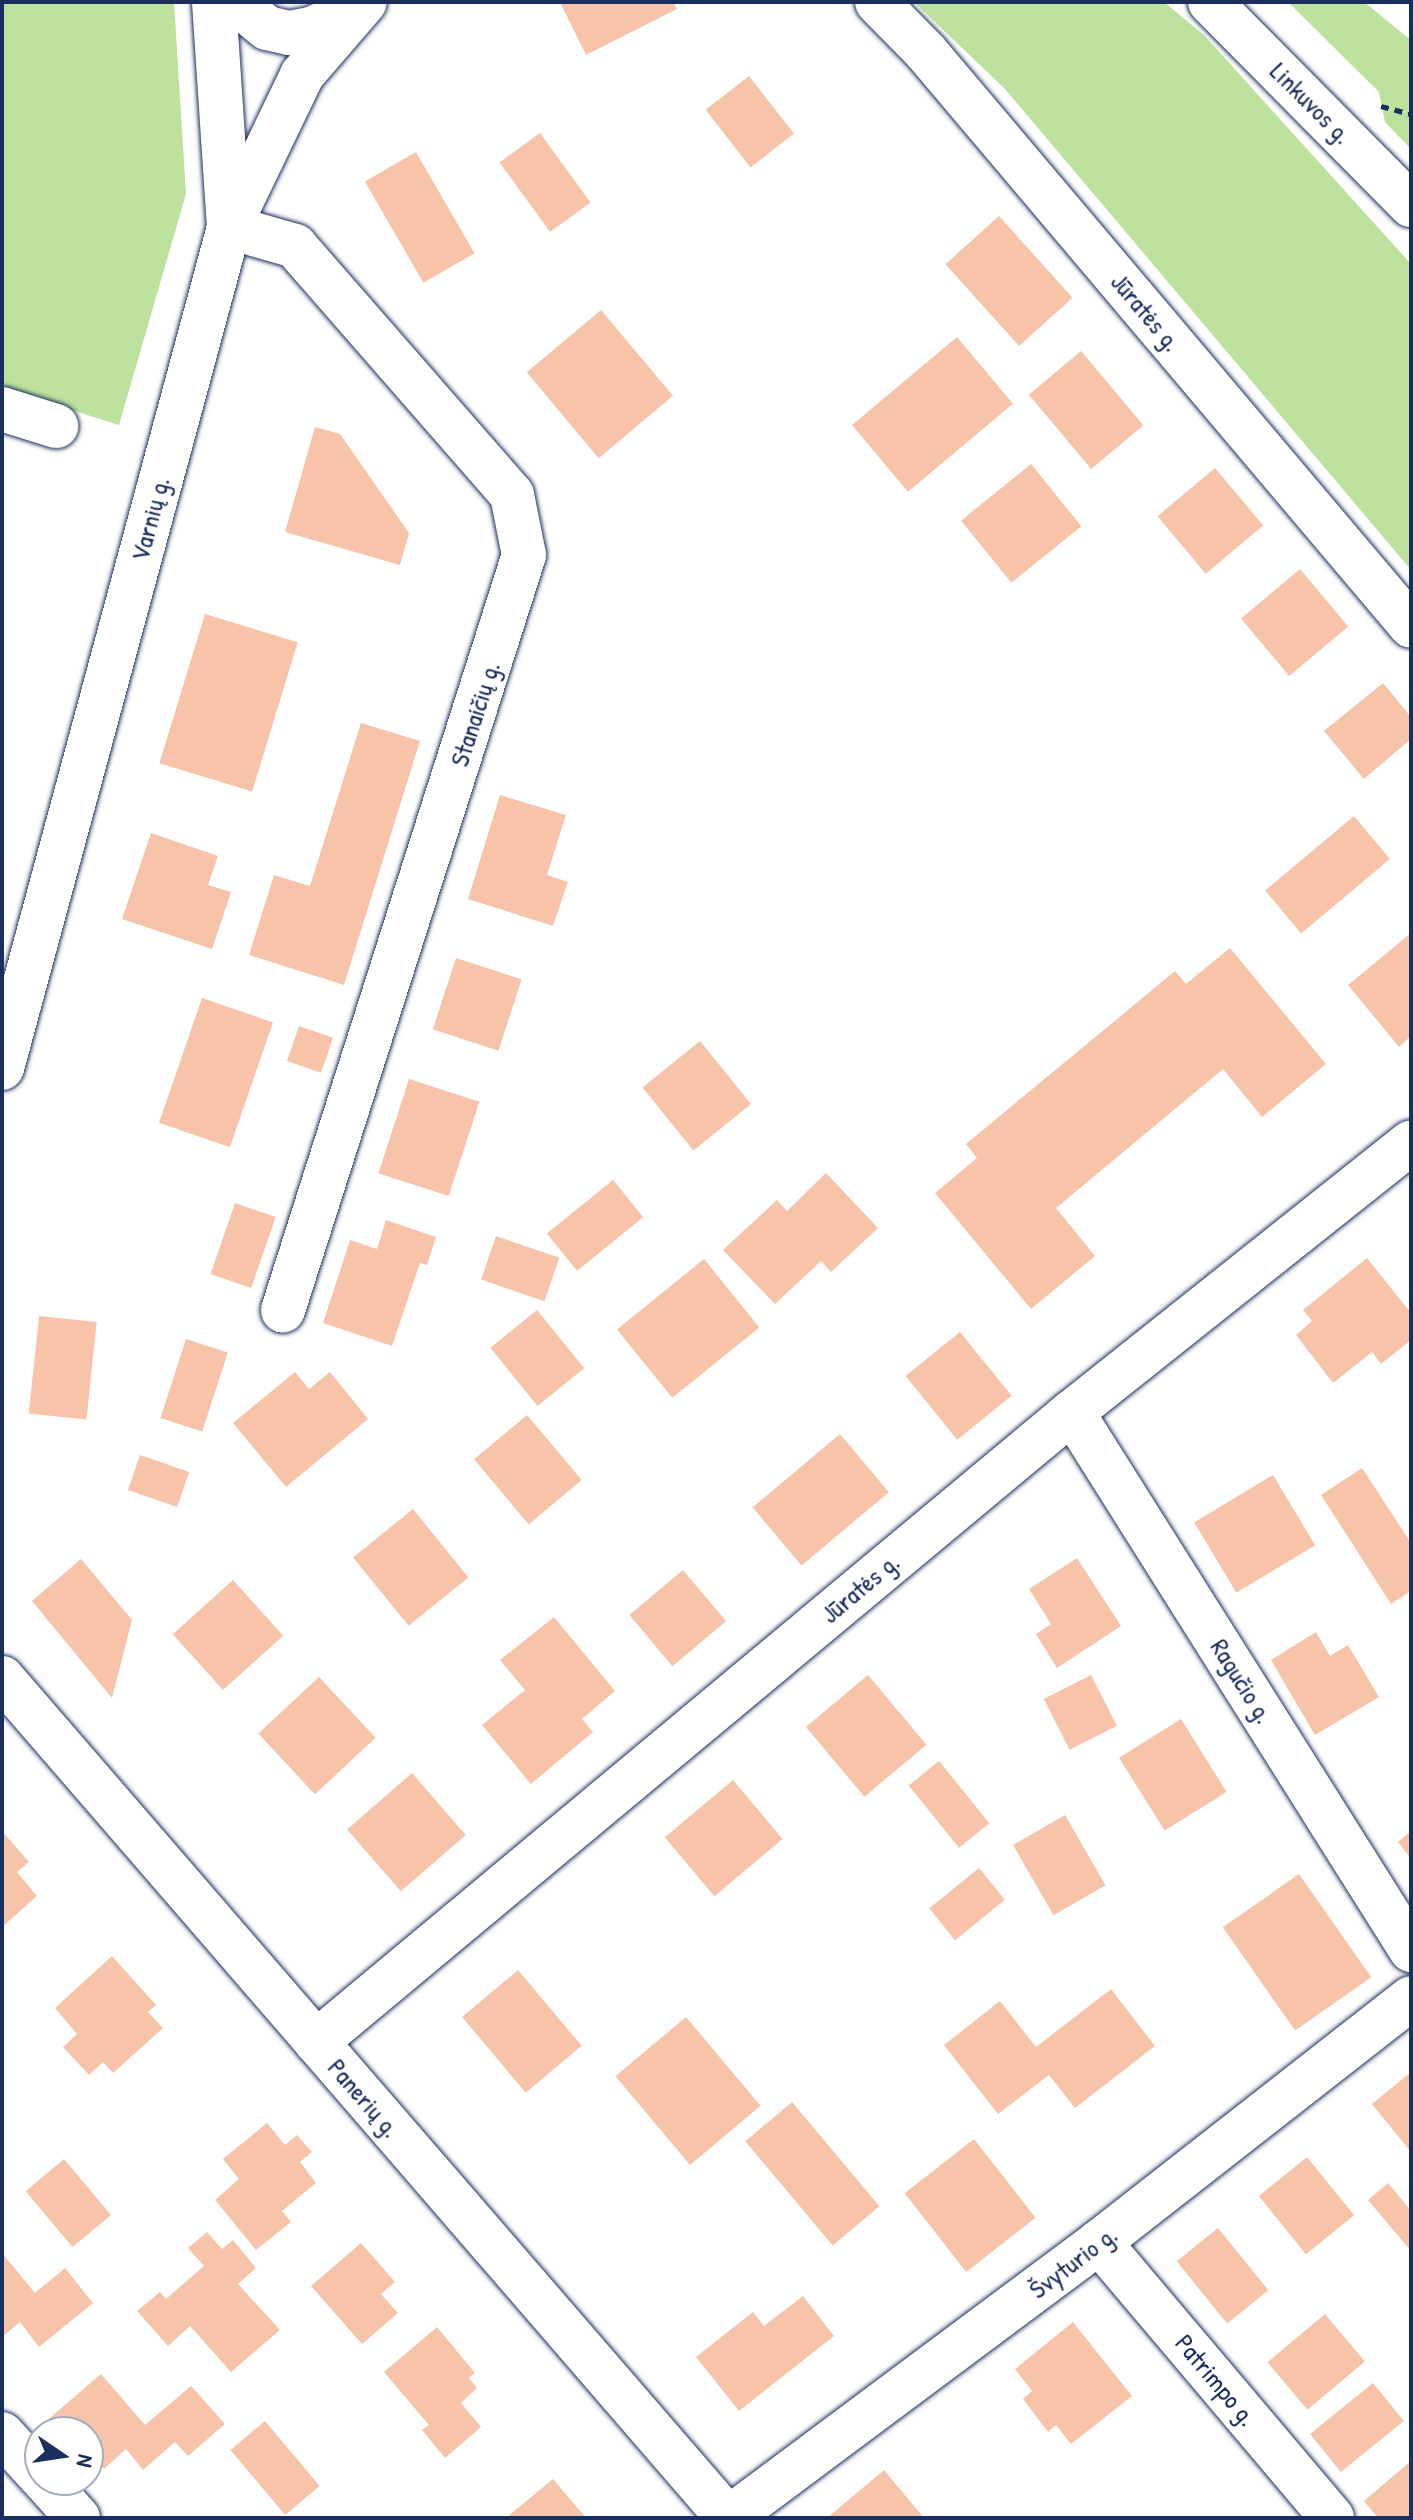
<!DOCTYPE html>
<html>
<head>
<meta charset="utf-8">
<style>
  body { margin:0 }
  #map { position:relative; width:1413px; height:2520px; overflow:hidden; background:#fff; font-family:"Patrick Hand",sans-serif }
  div>[style] { position:absolute }
  .green>* { inset:0; background:#bde29d }
  .building>* { inset:0; background:#f7c3a9; transform-origin:0 0 }
  .path>* { height:5px; margin-top:-2.5px; transform-origin:0; background:repeating-linear-gradient(90deg,#1b2f5e 0 8px,transparent 0 14px) }
  .roads { filter:drop-shadow(0 0 2px #1b2f5e) drop-shadow(0 0 2px #1b2f5e) }
  .street>* { height:44px; margin:-22px; padding:0 22px; transform-origin:22px; border-radius:22px; background:#fff }
  .secondary>* { height:44px; margin:-22px; padding:0 22px; transform-origin:22px; border-radius:22px; background:#fff }
  .primary>* { height:44px; margin:-22px; padding:0 22px; transform-origin:22px; border-radius:22px; background:#fff }
  span { translate:-50% -50%; white-space:nowrap; text-align:center; line-height:1.15; -webkit-text-stroke:6px #fff; paint-order:stroke }
  .street-label { font-size:26px; color:#1b2f5e }
  .frame { position:absolute; inset:0; border:4px solid #1b2f5e; pointer-events:none }
  .north { position:absolute; left:24px; top:2416px; width:80px; height:80px; box-sizing:border-box; background:#fff; border:2px solid #a4acbf; border-radius:50%; rotate:103deg; font-size:22px; font-weight:700; line-height:32px; text-align:center; color:#1b2f5e }
  .north::after { content:''; display:block; margin:auto; width:28px; height:36px; background:#1b2f5e; clip-path:polygon(50% 0,100% 100%,50% 72%,0 100%) }
</style>
</head>
<body>
<div id="map">
  <div class="green">
    <div style="clip-path:polygon(2px 2px,174px 2px,186px 194px,119px 425px,2px 388px)"></div>
    <div style="clip-path:polygon(914px 2px,1164px 2px,1205px 36px,1411px 264px,1411px 570px,1005px 89px)"></div>
    <div style="clip-path:polygon(1288px 2px,1364px 2px,1411px 40px,1411px 149px,1385px 122px,1379px 92px)"></div>
  </div>
  <div class="building">
    <div style="clip-path:polygon(560px 2px,673px 2px,677px 9px,586px 55px)"></div>
    <div style="left:749px;top:76px;width:73px;height:55px;rotate:52deg"></div>
    <div style="left:540px;top:133px;width:86px;height:50px;rotate:54deg"></div>
    <div style="left:416px;top:152px;width:117px;height:59px;rotate:60deg"></div>
    <div style="left:999px;top:216px;width:110px;height:72px;rotate:48deg"></div>
    <div style="left:601px;top:310px;width:112px;height:97px;rotate:50deg"></div>
    <div style="left:957px;top:337px;width:87px;height:137px;rotate:50deg"></div>
    <div style="left:1081px;top:351px;width:97px;height:68px;rotate:50deg"></div>
    <div style="clip-path:polygon(315px 427px,340px 434px,409px 533px,400px 565px,285px 532px)"></div>
    <div style="left:1031px;top:464px;width:80px;height:90px;rotate:51deg"></div>
    <div style="left:1215px;top:468px;width:75px;height:75px;rotate:50deg"></div>
    <div style="left:1300px;top:569px;width:75px;height:77px;rotate:50deg"></div>
    <div style="left:205px;top:614px;width:97px;height:156px;rotate:17deg"></div>
    <div style="clip-path:polygon(1383px 683px,1411px 717px,1411px 739px,1364px 779px,1324px 731px)"></div>
    <div style="clip-path:polygon(361px 723px,420px 741px,344px 985px,249px 955px,274px 875px,310px 886px)"></div>
    <div style="clip-path:polygon(500px 795px,566px 815px,547px 875px,568px 882px,553px 926px,468px 899px)"></div>
    <div style="left:1354px;top:816px;width:56px;height:116px;rotate:50deg"></div>
    <div style="clip-path:polygon(151px 833px,218px 856px,208px 885px,231px 892px,212px 949px,122px 919px)"></div>
    <div style="clip-path:polygon(1411px 933px,1411px 1036px,1399px 1047px,1348px 985px)"></div>
    <div style="clip-path:polygon(1230px 948px,1326px 1064px,1262px 1117px,1223px 1069px,1056px 1208px,1095px 1256px,1031px 1309px,935px 1193px,977px 1158px,966px 1144px,1175px 971px,1186px 984px)"></div>
    <div style="left:456px;top:958px;width:69px;height:75px;rotate:18deg"></div>
    <div style="left:202px;top:998px;width:75px;height:132px;rotate:19deg"></div>
    <div style="left:299px;top:1026px;width:36px;height:37px;rotate:19deg"></div>
    <div style="left:700px;top:1041px;width:81px;height:74px;rotate:51deg"></div>
    <div style="left:409px;top:1079px;width:74px;height:99px;rotate:18deg"></div>
    <div style="clip-path:polygon(826px 1173px,878px 1228px,831px 1272px,821px 1261px,775px 1304px,723px 1250px,777px 1200px,787px 1211px)"></div>
    <div style="left:613px;top:1180px;width:48px;height:85px;rotate:51deg"></div>
    <div style="left:235px;top:1203px;width:43px;height:75px;rotate:19deg"></div>
    <div style="clip-path:polygon(386px 1220px,436px 1237px,427px 1265px,420px 1263px,392px 1346px,323px 1323px,350px 1240px,377px 1249px)"></div>
    <div style="left:496px;top:1236px;width:67px;height:46px;rotate:19deg"></div>
    <div style="clip-path:polygon(1367px 1258px,1411px 1313px,1411px 1340px,1381px 1364px,1372px 1352px,1333px 1383px,1296px 1335px,1312px 1321px,1303px 1310px)"></div>
    <div style="left:704px;top:1259px;width:88px;height:112px;rotate:51deg"></div>
    <div style="left:537px;top:1310px;width:75px;height:60px;rotate:51deg"></div>
    <div style="left:39px;top:1316px;width:58px;height:98px;rotate:6deg"></div>
    <div style="left:960px;top:1332px;width:82px;height:70px;rotate:51deg"></div>
    <div style="left:186px;top:1339px;width:44px;height:83px;rotate:18deg"></div>
    <div style="clip-path:polygon(295px 1372px,309px 1389px,330px 1372px,368px 1419px,286px 1487px,233px 1423px)"></div>
    <div style="left:527px;top:1415px;width:85px;height:69px;rotate:50deg"></div>
    <div style="left:840px;top:1434px;width:76px;height:114px;rotate:50deg"></div>
    <div style="left:140px;top:1455px;width:52px;height:37px;rotate:19deg"></div>
    <div style="clip-path:polygon(1362px 1468px,1411px 1543px,1411px 1591px,1391px 1604px,1321px 1495px)"></div>
    <div style="left:1273px;top:1475px;width:82px;height:92px;rotate:59deg"></div>
    <div style="left:413px;top:1509px;width:88px;height:77px;rotate:51deg"></div>
    <div style="clip-path:polygon(1077px 1558px,1121px 1626px,1057px 1668px,1036px 1634px,1051px 1624px,1029px 1589px)"></div>
    <div style="clip-path:polygon(81px 1559px,132px 1620px,112px 1698px,32px 1601px)"></div>
    <div style="left:683px;top:1570px;width:67px;height:70px;rotate:50deg"></div>
    <div style="left:233px;top:1580px;width:75px;height:81px;rotate:48deg"></div>
    <div style="clip-path:polygon(554px 1617px,615px 1691px,582px 1719px,593px 1732px,531px 1784px,482px 1725px,525px 1690px,500px 1660px)"></div>
    <div style="clip-path:polygon(1316px 1632px,1330px 1656px,1348px 1645px,1379px 1697px,1315px 1735px,1271px 1660px)"></div>
    <div style="left:868px;top:1675px;width:91px;height:81px;rotate:50deg"></div>
    <div style="left:1091px;top:1675px;width:57px;height:53px;rotate:63deg"></div>
    <div style="left:319px;top:1677px;width:83px;height:83px;rotate:47deg"></div>
    <div style="left:1181px;top:1719px;width:86px;height:73px;rotate:58deg"></div>
    <div style="left:939px;top:1761px;width:80px;height:39px;rotate:51deg"></div>
    <div style="left:412px;top:1773px;width:82px;height:86px;rotate:49deg"></div>
    <div style="left:733px;top:1780px;width:77px;height:89px;rotate:50deg"></div>
    <div style="left:1065px;top:1815px;width:81px;height:60px;rotate:60deg"></div>
    <div style="clip-path:polygon(2px 1831px,29px 1862px,17px 1872px,37px 1896px,2px 1927px)"></div>
    <div style="clip-path:polygon(1411px 1831px,1411px 1859px,1398px 1842px)"></div>
    <div style="left:979px;top:1868px;width:41px;height:64px;rotate:51deg"></div>
    <div style="left:1299px;top:1874px;width:126px;height:93px;rotate:55deg"></div>
    <div style="clip-path:polygon(112px 1956px,156px 2005px,148px 2012px,163px 2028px,113px 2073px,103px 2062px,89px 2075px,63px 2047px,77px 2034px,55px 2008px)"></div>
    <div style="left:518px;top:1970px;width:99px;height:73px;rotate:50deg"></div>
    <div style="clip-path:polygon(1111px 1989px,1155px 2046px,1075px 2108px,1049px 2075px,998px 2114px,944px 2045px,1000px 2001px,1036px 2047px)"></div>
    <div style="left:686px;top:2017px;width:116px;height:92px;rotate:50deg"></div>
    <div style="clip-path:polygon(1411px 2072px,1411px 2152px,1372px 2104px)"></div>
    <div style="left:792px;top:2102px;width:136px;height:61px;rotate:50deg"></div>
    <div style="clip-path:polygon(267px 2123px,285px 2145px,297px 2135px,312px 2152px,300px 2162px,316px 2183px,282px 2211px,291px 2222px,256px 2250px,215px 2200px,239px 2179px,223px 2159px)"></div>
    <div style="left:974px;top:2139px;width:100px;height:88px;rotate:52deg"></div>
    <div style="left:1307px;top:2157px;width:75px;height:62px;rotate:51deg"></div>
    <div style="left:64px;top:2159px;width:73px;height:50px;rotate:50deg"></div>
    <div style="clip-path:polygon(1388px 2183px,1411px 2211px,1411px 2251px,1368px 2200px)"></div>
    <div style="left:1218px;top:2228px;width:80px;height:53px;rotate:51deg"></div>
    <div style="clip-path:polygon(207px 2232px,222px 2249px,233px 2240px,256px 2268px,238px 2284px,280px 2330px,231px 2372px,190px 2326px,168px 2346px,137px 2311px,160px 2292px,166px 2299px,204px 2266px,188px 2248px)"></div>
    <div style="clip-path:polygon(361px 2243px,395px 2282px,381px 2294px,398px 2313px,362px 2344px,311px 2286px)"></div>
    <div style="clip-path:polygon(2px 2253px,35px 2293px,65px 2268px,93px 2303px,39px 2347px,20px 2322px,2px 2337px)"></div>
    <div style="clip-path:polygon(803px 2296px,834px 2336px,739px 2411px,696px 2357px,753px 2312px,764px 2326px)"></div>
    <div style="left:1325px;top:2314px;width:62px;height:75px;rotate:50deg"></div>
    <div style="clip-path:polygon(1073px 2322px,1132px 2396px,1071px 2444px,1056px 2425px,1048px 2432px,1023px 2399px,1032px 2391px,1015px 2369px)"></div>
    <div style="clip-path:polygon(437px 2327px,475px 2373px,469px 2378px,477px 2388px,461px 2403px,481px 2427px,445px 2458px,422px 2430px,429px 2425px,384px 2372px)"></div>
    <div style="clip-path:polygon(101px 2374px,145px 2425px,191px 2386px,225px 2424px,188px 2456px,175px 2442px,143px 2470px,126px 2449px,104px 2469px,91px 2454px,88px 2458px,88px 2432px,54px 2432px,45px 2422px)"></div>
    <div style="left:1373px;top:2383px;width:49px;height:81px;rotate:51deg"></div>
    <div style="left:265px;top:2421px;width:85px;height:45px;rotate:50deg"></div>
    <div style="clip-path:polygon(1411px 2461px,1411px 2518px,1378px 2518px,1364px 2501px)"></div>
    <div style="clip-path:polygon(884px 2470px,924px 2518px,827px 2518px)"></div>
    <div style="clip-path:polygon(553px 2479px,586px 2518px,506px 2518px)"></div>
  </div>
  <div class="path">
    <div style="left:1381px;top:106px;width:31px;rotate:15deg"></div>
  </div>
  <div class="roads">
    <div class="street">
      <div style="left:877px;top:2px;width:70px;rotate:45.6deg"></div>
      <div style="left:926px;top:52px;width:751px;rotate:49.8deg"></div>
      <div style="left:229px;top:227px;width:69px;rotate:16.1deg"></div>
      <div style="left:295px;top:246px;width:330px;rotate:48.9deg"></div>
      <div style="left:512px;top:495px;width:61px;rotate:78.7deg"></div>
      <div style="left:524px;top:555px;width:793px;rotate:107.7deg"></div>
      <div style="left:2px;top:409px;width:57px;rotate:17.5deg"></div>
      <div style="left:1072px;top:1412px;width:636px;rotate:57.78deg"></div>
      <div style="left:316px;top:2042px;width:984px;rotate:-39.81deg"></div>
      <div style="left:1072px;top:1412px;width:433px;rotate:-38.5deg"></div>
      <div style="left:1099px;top:2242px;width:361px;rotate:49.8deg"></div>
      <div style="left:2px;top:2434px;width:57px;rotate:47.9deg"></div>
      <div style="left:44px;top:2480px;width:51px;rotate:48.2deg"></div>
      <div style="left:729px;top:2518px;width:462px;rotate:-36.7deg"></div>
      <div style="left:1099px;top:2242px;width:396px;rotate:-38deg"></div>
    </div>
    <div class="secondary">
      <div style="left:2px;top:1678px;width:1110px;rotate:49.16deg"></div>
    </div>
    <div class="primary">
      <div style="left:214px;top:2px;width:224px;rotate:86.2deg"></div>
      <div style="left:235px;top:2px;width:41px;rotate:39.1deg"></div>
      <div style="left:267px;top:28px;width:23px;rotate:13deg"></div>
      <div style="left:289px;top:33px;width:25px;rotate:-11deg"></div>
      <div style="left:314px;top:28px;width:42px;rotate:-25.3deg"></div>
      <div style="left:1210px;top:2px;width:286px;rotate:45.3deg"></div>
      <div style="left:2px;top:1068px;width:871px;rotate:-74.89deg"></div>
      <div style="left:229px;top:227px;width:169px;rotate:-64.3deg"></div>
      <div style="left:302px;top:75px;width:96px;rotate:-49.2deg"></div>
    </div>
  </div>
  <div class="street-label">
    <span style="left:1311px;top:103px;rotate:45deg">Linkuvos g.</span>
    <span style="left:1146px;top:312px;rotate:50deg">Jūratės g.</span>
    <span style="left:150px;top:519px;rotate:-75deg">Varnių g.</span>
    <span style="left:475px;top:714px;rotate:-72deg">Stanaičių g.</span>
    <span style="left:860px;top:1588px;rotate:-40deg">Jūratės g.</span>
    <span style="left:1242px;top:1681px;rotate:58deg">Ragučio g.</span>
    <span style="left:364px;top:2098px;rotate:49deg">Panerių g.</span>
    <span style="left:1073px;top:2262px;rotate:-37deg">Švyturio g.</span>
    <span style="left:1216px;top:2380px;rotate:50deg">Patrimpo g.</span>
  </div>
  <div class="frame"></div>
  <div class="north">N</div>
</div>
</body>
</html>
